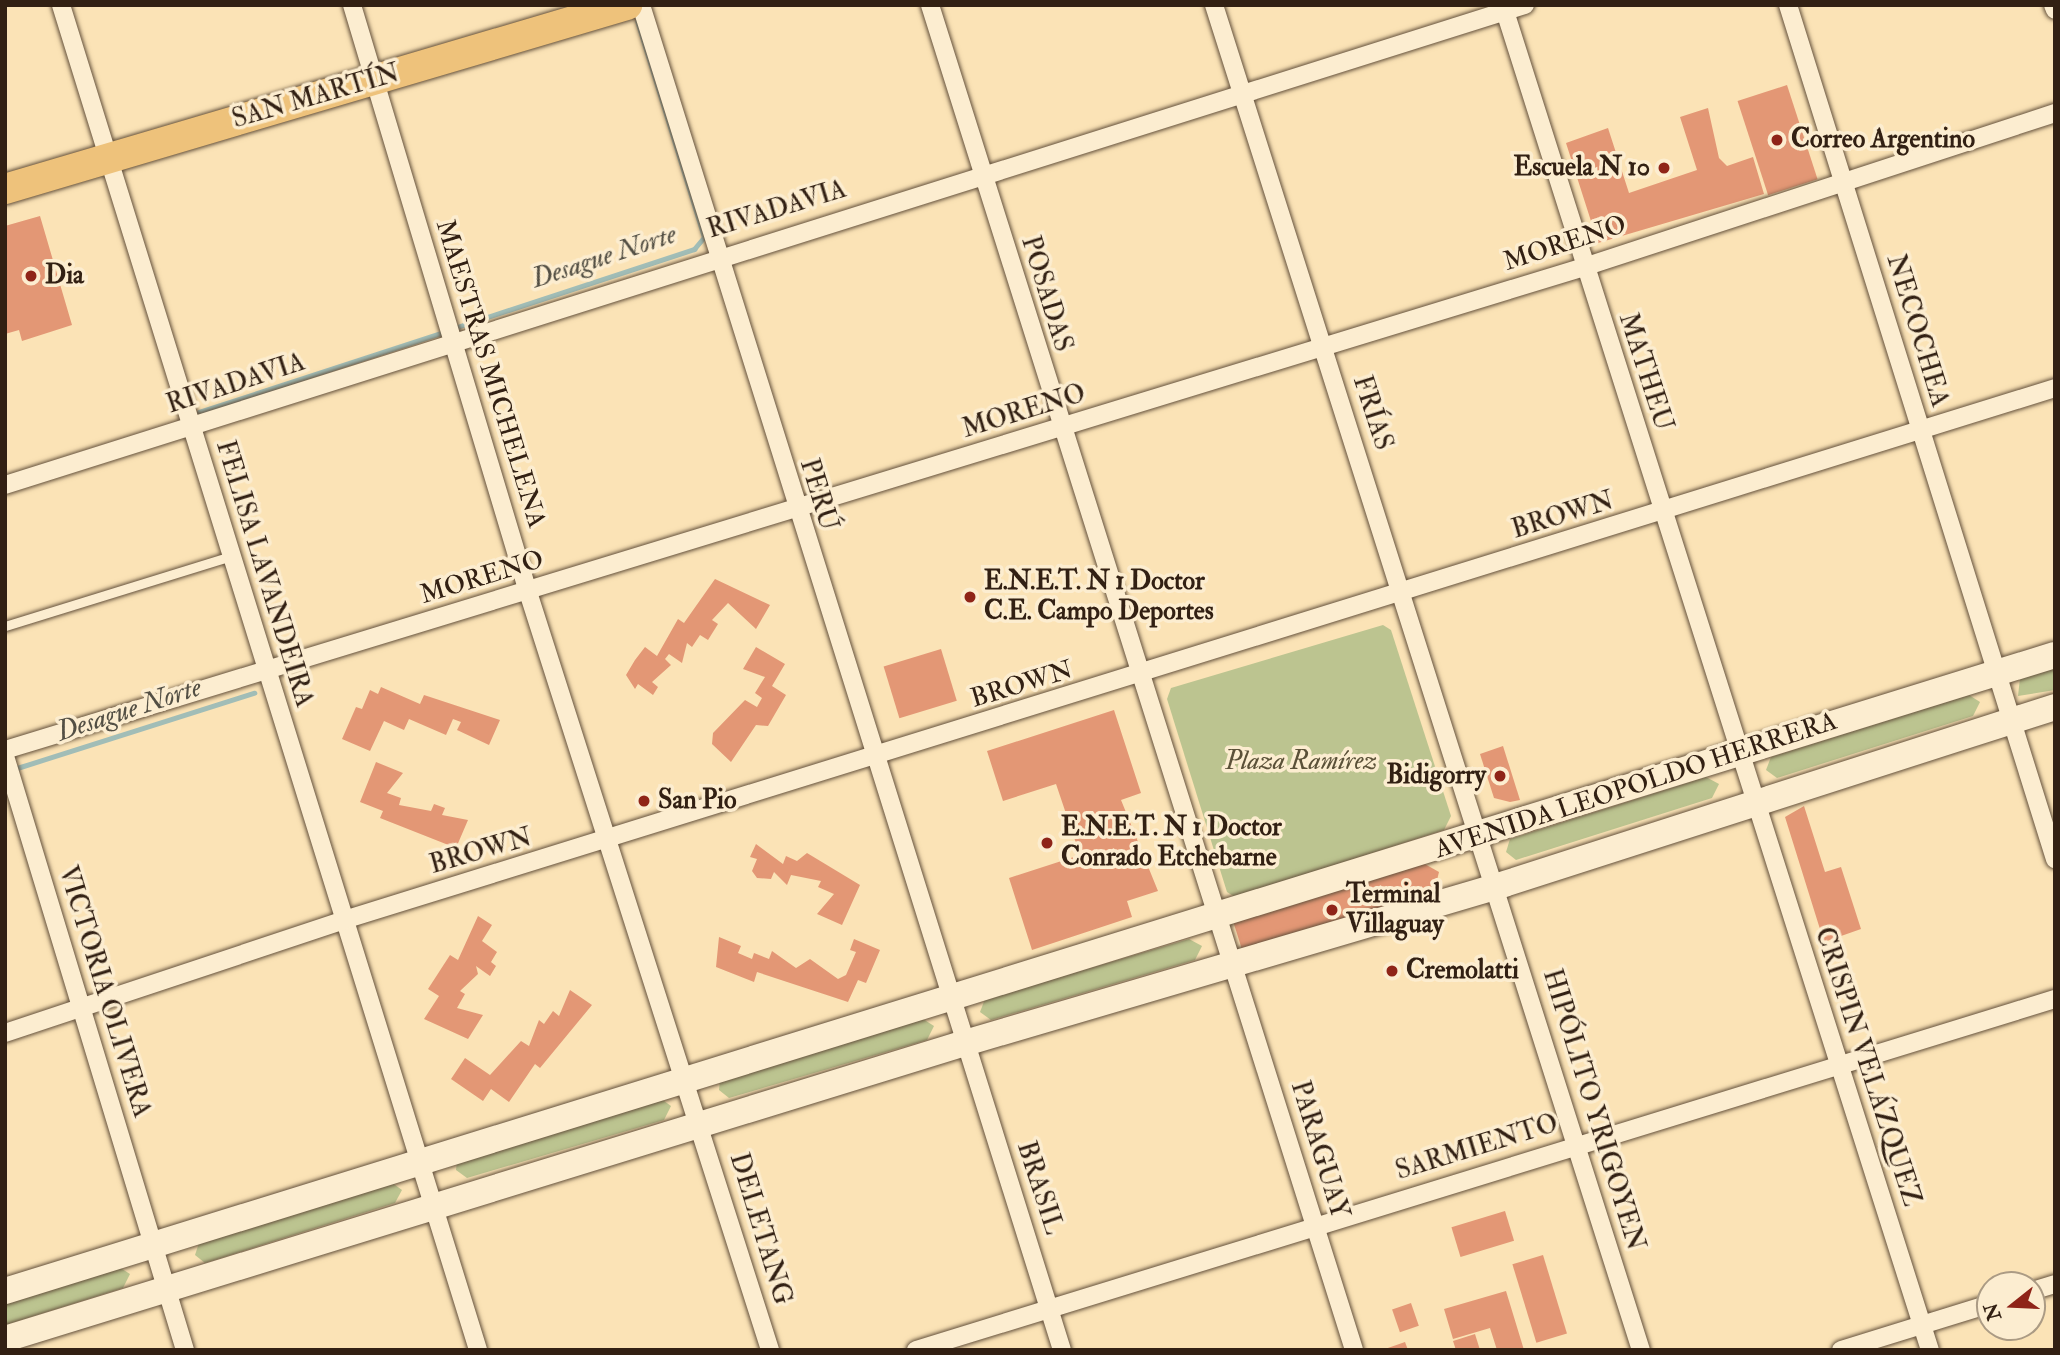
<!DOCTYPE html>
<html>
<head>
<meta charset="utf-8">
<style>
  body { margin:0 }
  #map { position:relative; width:2060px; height:1355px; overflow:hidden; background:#fbe3b6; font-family:"IM FELL Double Pica",serif }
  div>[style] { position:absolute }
  .green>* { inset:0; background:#bcc490 }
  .stream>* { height:5px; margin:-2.5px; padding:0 2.5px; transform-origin:2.5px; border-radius:2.5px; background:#a1bdb7 }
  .building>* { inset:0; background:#e39775; transform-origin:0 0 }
  .roads { filter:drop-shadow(0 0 2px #64513c) drop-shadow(0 0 2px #64513c) }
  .lane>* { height:9px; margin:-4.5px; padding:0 4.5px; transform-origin:4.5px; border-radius:4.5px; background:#fcedd0 }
  .street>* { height:18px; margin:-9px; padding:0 9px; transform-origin:9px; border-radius:9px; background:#fcedd0 }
  .secondary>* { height:26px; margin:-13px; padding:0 13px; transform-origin:13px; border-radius:13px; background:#fcedd0 }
  .primary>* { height:30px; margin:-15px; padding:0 15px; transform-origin:15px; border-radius:15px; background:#eec27b }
  .dots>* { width:19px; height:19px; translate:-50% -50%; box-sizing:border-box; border:4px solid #fcedd0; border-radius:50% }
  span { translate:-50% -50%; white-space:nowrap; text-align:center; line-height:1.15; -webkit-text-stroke:7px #fcedd0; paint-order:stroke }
  .street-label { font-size:26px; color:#322013 }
  .poi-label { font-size:26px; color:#322013; font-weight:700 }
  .left { translate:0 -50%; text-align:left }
  .right { translate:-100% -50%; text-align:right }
  .park-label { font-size:26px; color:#5b5138; font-style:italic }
  .water-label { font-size:28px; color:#534f44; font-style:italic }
  .frame { position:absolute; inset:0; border:7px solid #322013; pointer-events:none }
  .north { position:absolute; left:1976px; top:1271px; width:70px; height:70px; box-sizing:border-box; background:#fcedd0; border:2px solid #ab9b84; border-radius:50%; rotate:252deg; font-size:19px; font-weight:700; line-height:28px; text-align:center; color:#322013 }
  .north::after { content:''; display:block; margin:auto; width:24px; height:32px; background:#8f2418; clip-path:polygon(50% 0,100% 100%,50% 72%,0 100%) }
</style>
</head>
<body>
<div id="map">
  <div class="green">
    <div style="clip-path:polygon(1383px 625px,1391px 630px,1451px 816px,1444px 830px,1235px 897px,1227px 892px,1167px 699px,1171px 688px)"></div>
    <div style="clip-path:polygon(2055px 667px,2055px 690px,2018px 696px,2020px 678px)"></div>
    <div style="clip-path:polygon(1969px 695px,1980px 702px,1973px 716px,1777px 778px,1766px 770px,1771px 757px)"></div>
    <div style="clip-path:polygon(1706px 777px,1719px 784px,1712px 798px,1516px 860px,1506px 852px,1510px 839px)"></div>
    <div style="clip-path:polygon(1189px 939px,1202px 946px,1195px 960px,991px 1020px,980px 1012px,985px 999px)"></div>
    <div style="clip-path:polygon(923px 1019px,934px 1026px,927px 1040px,729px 1098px,719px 1090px,720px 1080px)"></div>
    <div style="clip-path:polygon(660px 1098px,671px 1106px,664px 1120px,467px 1178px,456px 1170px,457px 1161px)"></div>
    <div style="clip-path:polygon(391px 1182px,402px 1190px,395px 1203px,205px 1263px,195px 1255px,199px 1243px)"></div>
    <div style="clip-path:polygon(119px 1267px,130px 1274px,123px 1288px,5px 1325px,5px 1302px)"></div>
  </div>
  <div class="stream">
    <div style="left:457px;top:327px;width:250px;rotate:-18.2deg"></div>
    <div style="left:694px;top:249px;width:16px;rotate:-50deg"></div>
    <div style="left:704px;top:237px;width:226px;rotate:-107.2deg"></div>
    <div style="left:199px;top:412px;width:254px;rotate:-18.1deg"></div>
    <div style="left:17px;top:768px;width:249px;rotate:-17.6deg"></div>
  </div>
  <div class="building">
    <div style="left:1787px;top:85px;width:99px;height:52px;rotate:72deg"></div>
    <div style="clip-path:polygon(1708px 108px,1719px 158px,1727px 166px,1753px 157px,1764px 194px,1598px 243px,1566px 143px,1608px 128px,1629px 193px,1697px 170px,1680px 117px)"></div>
    <div style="clip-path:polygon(40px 216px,72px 325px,22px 341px,19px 330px,5px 334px,5px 226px)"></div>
    <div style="clip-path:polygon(715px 579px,770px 605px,756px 629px,728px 603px,712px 620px,718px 624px,708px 640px,700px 635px,692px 647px,687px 643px,682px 663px,669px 654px,665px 659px,671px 665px,652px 682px,658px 687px,653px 695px,638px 684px,635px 689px,626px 675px,635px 660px,645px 647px,657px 656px,678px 619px,684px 623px)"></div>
    <div style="clip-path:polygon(756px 647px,785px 664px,772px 686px,786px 695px,768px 726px,756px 725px,731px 762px,712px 744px,713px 733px,745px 700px,757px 707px,762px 698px,755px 693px,765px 677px,743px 669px)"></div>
    <div style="left:941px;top:649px;width:54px;height:60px;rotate:73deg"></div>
    <div style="clip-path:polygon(381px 687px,420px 704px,424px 695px,500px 720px,489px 745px,457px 730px,461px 722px,453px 719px,446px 735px,409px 719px,404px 730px,384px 721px,370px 751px,342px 739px,356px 707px,362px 709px,370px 690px,378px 694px)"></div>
    <div style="clip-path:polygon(1114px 710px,1141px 793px,1121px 800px,1158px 891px,1127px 901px,1132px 917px,1032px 950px,1009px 878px,1080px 855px,1056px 784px,1003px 801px,987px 751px)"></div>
    <div style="clip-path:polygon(1503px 746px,1520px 800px,1510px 802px,1494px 798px,1480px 754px)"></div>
    <div style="clip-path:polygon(376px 762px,403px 773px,387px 793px,401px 798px,399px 805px,431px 811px,434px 804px,445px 808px,442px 815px,468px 820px,456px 848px,380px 818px,383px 811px,360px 802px)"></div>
    <div style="clip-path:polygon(1804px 806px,1825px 872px,1841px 867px,1861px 929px,1824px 942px,1785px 817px)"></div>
    <div style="clip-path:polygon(756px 844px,783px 864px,786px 856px,797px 861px,807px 853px,860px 885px,842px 925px,817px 914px,834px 894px,818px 887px,821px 881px,791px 875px,787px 885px,774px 872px,771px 879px,757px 878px,752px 871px,757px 859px,750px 857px)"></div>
    <div style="clip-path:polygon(1423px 863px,1439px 872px,1432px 900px,1245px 959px,1233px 921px)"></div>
    <div style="clip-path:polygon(478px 916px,492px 925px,482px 941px,497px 952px,491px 962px,496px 966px,490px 976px,476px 966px,478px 974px,460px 991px,465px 994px,457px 1008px,483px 1015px,468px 1039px,424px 1019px,439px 996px,428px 989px,450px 955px,458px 960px)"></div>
    <div style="clip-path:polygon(719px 937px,741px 946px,738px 953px,752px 959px,754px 953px,769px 959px,772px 951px,796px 968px,810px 959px,838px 979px,846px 975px,856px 952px,850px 950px,854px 939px,880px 950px,866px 983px,858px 980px,848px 1002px,757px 972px,754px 982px,716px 967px)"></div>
    <div style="clip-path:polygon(570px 990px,592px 1005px,540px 1068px,535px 1064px,509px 1102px,491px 1089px,483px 1101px,451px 1079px,465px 1058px,490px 1075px,521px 1041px,529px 1046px,539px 1020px,544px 1024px,553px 1011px,559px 1016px)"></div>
    <div style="left:1505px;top:1211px;width:31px;height:56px;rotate:73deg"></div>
    <div style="left:1543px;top:1255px;width:82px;height:32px;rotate:73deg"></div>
    <div style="clip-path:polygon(1506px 1291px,1524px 1350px,1497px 1350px,1490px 1328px,1453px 1339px,1444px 1309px)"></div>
    <div style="left:1411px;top:1303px;width:24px;height:20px;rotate:71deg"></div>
    <div style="clip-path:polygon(1475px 1334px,1480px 1350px,1456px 1350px,1453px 1341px)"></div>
    <div style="clip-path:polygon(1405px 1342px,1408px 1350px,1385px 1350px,1385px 1349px)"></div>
  </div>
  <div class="roads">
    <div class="lane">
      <div style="left:5px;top:626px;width:237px;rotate:-17.2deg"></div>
    </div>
    <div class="street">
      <div style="left:61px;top:5px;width:1408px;rotate:72.77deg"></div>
      <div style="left:352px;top:5px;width:613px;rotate:73.31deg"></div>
      <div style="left:528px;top:592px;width:796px;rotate:72.29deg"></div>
      <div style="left:641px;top:5px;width:1409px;rotate:72.62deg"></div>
      <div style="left:930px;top:5px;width:1410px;rotate:72.5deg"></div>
      <div style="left:1214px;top:5px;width:1411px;rotate:72.39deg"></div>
      <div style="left:1503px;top:5px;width:1411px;rotate:72.39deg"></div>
      <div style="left:1788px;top:5px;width:895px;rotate:72.64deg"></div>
      <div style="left:2053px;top:5px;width:5px;rotate:68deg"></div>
      <div style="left:5px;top:485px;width:1594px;rotate:-17.53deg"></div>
      <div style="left:5px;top:750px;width:1651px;rotate:-17.01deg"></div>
      <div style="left:1584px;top:267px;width:496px;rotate:-18.1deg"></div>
      <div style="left:5px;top:756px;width:621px;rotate:73.14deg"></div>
      <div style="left:5px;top:1033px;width:357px;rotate:-18.4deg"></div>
      <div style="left:344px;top:920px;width:1792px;rotate:-17.27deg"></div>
      <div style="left:2032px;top:1291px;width:24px;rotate:-17deg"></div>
      <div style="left:916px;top:1350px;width:1192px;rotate:-17.13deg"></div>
      <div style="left:1841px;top:1350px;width:156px;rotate:-17.2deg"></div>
    </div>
    <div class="secondary">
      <div style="left:5px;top:1291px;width:2146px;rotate:-17.24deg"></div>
      <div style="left:5px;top:1339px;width:1005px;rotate:-17.14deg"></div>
      <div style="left:965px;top:1043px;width:552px;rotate:-16.4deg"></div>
      <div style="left:1495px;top:887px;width:588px;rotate:-17.82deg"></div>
    </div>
    <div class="primary">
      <div style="left:5px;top:189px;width:649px;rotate:-16.48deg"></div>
    </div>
  </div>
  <div class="dots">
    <div style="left:1777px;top:140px;background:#8f2418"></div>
    <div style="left:1664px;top:168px;background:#8f2418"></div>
    <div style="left:31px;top:276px;background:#8f2418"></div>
    <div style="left:970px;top:597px;background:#8f2418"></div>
    <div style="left:1500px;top:776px;background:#8f2418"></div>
    <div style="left:644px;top:801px;background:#8f2418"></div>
    <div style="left:1047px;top:843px;background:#8f2418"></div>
    <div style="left:1332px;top:910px;background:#8f2418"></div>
    <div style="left:1392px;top:971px;background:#8f2418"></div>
  </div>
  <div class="street-label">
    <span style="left:316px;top:97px;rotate:-16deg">SAN MARTÍN</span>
    <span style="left:777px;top:210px;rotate:-17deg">RIVADAVIA</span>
    <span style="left:1565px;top:244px;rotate:-18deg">MORENO</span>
    <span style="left:1046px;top:294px;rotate:73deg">POSADAS</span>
    <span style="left:1917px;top:331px;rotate:73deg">NECOCHEA</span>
    <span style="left:1645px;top:372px;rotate:72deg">MATHEU</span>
    <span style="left:490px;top:374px;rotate:73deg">MAESTRAS MICHELENA</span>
    <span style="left:236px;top:384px;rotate:-18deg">RIVADAVIA</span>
    <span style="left:1024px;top:412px;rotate:-17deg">MORENO</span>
    <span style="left:1372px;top:413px;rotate:72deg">FRÍAS</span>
    <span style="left:818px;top:495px;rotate:73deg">PERÚ</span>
    <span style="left:1563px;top:516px;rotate:-17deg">BROWN</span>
    <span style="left:264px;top:574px;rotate:73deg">FELISA LAVANDEIRA</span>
    <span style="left:482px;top:578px;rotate:-17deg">MORENO</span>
    <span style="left:1022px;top:685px;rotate:-17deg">BROWN</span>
    <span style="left:1636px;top:786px;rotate:-18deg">AVENIDA LEOPOLDO HERRERA</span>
    <span style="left:481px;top:852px;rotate:-16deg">BROWN</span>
    <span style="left:104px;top:992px;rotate:73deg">VICTORIA OLIVERA</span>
    <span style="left:1867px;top:1067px;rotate:72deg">CRISPIN VELÁZQUEZ</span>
    <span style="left:1593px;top:1110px;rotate:73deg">HIPÓLITO YRIGOYEN</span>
    <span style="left:1477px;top:1148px;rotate:-17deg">SARMIENTO</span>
    <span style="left:1319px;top:1150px;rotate:73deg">PARAGUAY</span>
    <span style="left:1039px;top:1188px;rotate:72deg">BRASIL</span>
    <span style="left:760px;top:1229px;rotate:73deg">DELETANG</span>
  </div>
  <div class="poi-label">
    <span class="left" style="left:1791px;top:140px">Correo Argentino</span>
    <span class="right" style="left:1650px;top:168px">Escuela N 10</span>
    <span class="left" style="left:45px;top:276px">Dia</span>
    <span class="left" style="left:984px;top:597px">E.N.E.T. N 1 Doctor<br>C.E. Campo Deportes</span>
    <span class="right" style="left:1486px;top:776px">Bidigorry</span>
    <span class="left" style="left:658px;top:801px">San Pio</span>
    <span class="left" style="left:1061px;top:843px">E.N.E.T. N 1 Doctor<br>Conrado Etchebarne</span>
    <span class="left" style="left:1346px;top:910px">Terminal<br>Villaguay</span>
    <span class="left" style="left:1406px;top:971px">Cremolatti</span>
  </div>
  <div class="park-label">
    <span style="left:1301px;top:762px">Plaza Ramírez</span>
  </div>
  <div class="water-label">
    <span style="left:604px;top:257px;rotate:-18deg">Desague Norte</span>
    <span style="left:129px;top:710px;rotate:-18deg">Desague Norte</span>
  </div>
  <div class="frame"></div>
  <div class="north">N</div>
</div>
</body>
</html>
